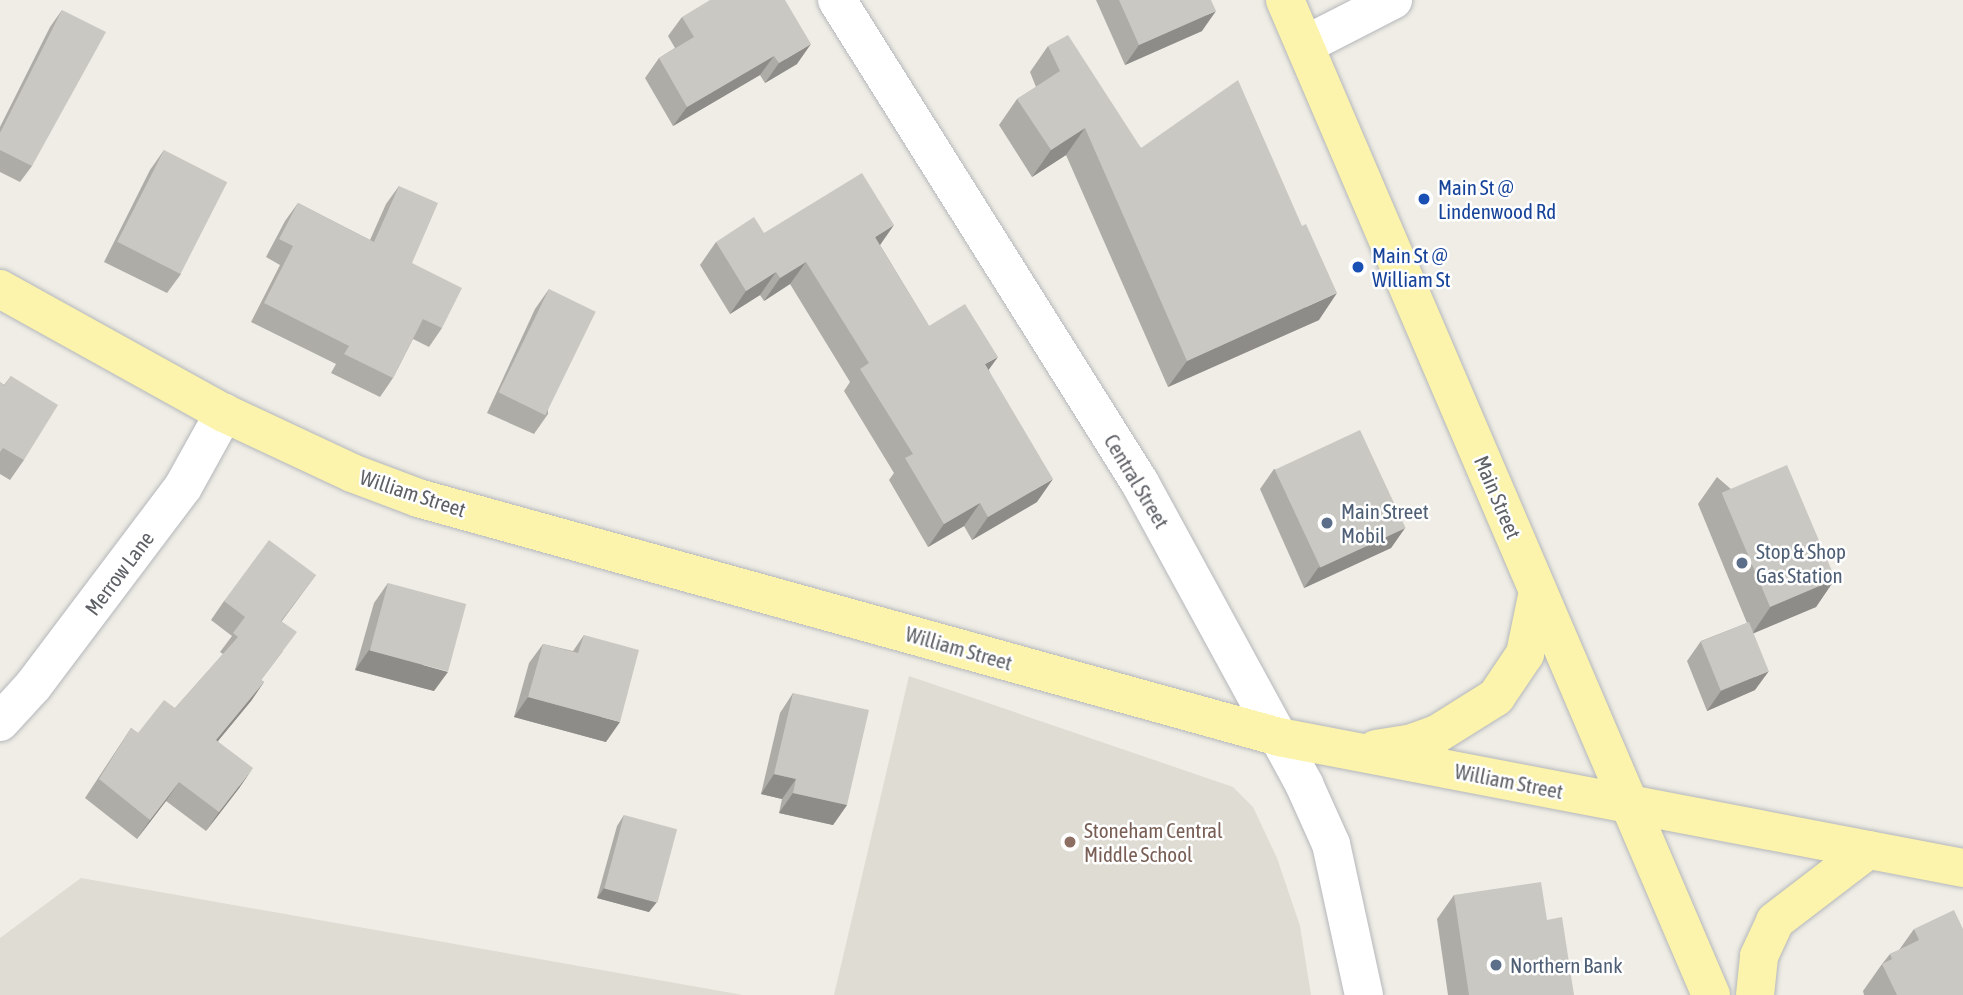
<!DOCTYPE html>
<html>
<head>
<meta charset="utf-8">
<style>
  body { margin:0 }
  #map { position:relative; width:1963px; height:995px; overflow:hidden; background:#efede5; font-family:"Asap Condensed",sans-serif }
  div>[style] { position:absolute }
  .education>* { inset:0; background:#dfdcd3 }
  .roads { filter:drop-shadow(0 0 2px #b5b7bb) drop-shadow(0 0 2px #b5b7bb) }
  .minor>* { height:38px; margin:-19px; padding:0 19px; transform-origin:19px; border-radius:19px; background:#fff }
  .major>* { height:38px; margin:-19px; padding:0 19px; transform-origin:19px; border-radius:19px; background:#fcf4ad }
  .wall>* { inset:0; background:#aeaca7 }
  .shaded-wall>* { inset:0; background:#8d8c88 }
  .building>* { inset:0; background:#cac8c2; transform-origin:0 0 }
  .dots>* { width:19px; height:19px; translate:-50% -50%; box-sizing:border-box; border:4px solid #fff; border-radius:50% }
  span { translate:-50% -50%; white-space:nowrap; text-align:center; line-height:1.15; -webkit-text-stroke:5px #fff; paint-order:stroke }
  .transit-label { font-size:21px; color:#164399 }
  .left { translate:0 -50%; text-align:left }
  .street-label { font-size:21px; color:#5d6065 }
  .service-label { font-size:21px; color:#4e5e75 }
  .education-label { font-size:21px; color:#785e54 }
</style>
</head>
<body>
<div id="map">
  <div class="education">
    <div style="clip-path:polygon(909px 676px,1233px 787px,1253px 807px,1277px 858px,1300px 926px,1311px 995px,834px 995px)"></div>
    <div style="clip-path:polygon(81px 878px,743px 995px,0 995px,0 938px)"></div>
  </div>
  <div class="roads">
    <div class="minor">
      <div style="left:837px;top:0;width:570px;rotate:57.9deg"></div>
      <div style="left:1140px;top:483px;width:343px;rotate:61.4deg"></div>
      <div style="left:1304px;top:784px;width:66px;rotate:65.8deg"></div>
      <div style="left:1331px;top:844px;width:155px;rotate:77.7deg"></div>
      <div style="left:1305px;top:45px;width:99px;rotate:-27.1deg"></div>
      <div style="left:0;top:722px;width:49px;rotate:-47.5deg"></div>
      <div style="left:33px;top:686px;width:249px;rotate:-53deg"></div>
      <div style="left:183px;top:487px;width:85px;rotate:-61deg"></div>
    </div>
    <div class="major">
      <div style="left:1285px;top:0;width:1082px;rotate:66.82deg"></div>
      <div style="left:0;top:289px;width:256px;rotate:29deg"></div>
      <div style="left:224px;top:413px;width:141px;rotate:25.1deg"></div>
      <div style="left:352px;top:473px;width:71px;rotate:20.7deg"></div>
      <div style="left:418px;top:498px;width:894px;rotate:15.51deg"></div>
      <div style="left:1279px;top:737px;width:696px;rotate:10.84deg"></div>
      <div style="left:1376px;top:749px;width:33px;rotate:-9deg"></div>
      <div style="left:1409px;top:744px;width:30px;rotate:-20deg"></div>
      <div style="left:1437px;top:734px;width:70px;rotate:-32.1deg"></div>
      <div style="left:1496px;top:697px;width:52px;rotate:-56deg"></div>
      <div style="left:1525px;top:654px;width:64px;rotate:-78.3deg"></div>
      <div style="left:1755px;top:995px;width:39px;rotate:-84deg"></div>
      <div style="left:1759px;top:956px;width:38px;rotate:-65deg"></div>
      <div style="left:1775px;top:921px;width:117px;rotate:-37.4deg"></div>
    </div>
  </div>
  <div class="wall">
    <div style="clip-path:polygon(1096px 0,1211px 0,1202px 31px,1125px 65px)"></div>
    <div style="clip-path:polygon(62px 10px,32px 166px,20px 182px,0 172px,0 127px,50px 27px)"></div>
    <div style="clip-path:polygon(682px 17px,797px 64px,765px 83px,760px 75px,673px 126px,645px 78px,659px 58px,675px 48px,668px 36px)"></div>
    <div style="clip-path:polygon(1048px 46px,1141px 148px,1319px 320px,1168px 387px,1066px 155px,1032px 177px,999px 125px,1017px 99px,1036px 87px,1030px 72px)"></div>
    <div style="clip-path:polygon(164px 150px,181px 274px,167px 293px,104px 262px,150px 170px)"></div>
    <div style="clip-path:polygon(399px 186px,412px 263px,442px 328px,429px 347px,413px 339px,393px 378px,380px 397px,331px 373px,336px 364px,251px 322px,280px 265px,266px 257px,285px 221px,298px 203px,370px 240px,386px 204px)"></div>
    <div style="clip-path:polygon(716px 242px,880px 245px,929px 326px,989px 370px,1037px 502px,972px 540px,964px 526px,928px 547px,889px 480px,894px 473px,844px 391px,850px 382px,790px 284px,764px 301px,760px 295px,730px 314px,700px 265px)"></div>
    <div style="clip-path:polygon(549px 289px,548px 414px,534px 434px,487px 413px,535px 309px)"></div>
    <div style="clip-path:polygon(11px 376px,24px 460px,10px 480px,0 474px,0 382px,4px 385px)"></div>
    <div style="clip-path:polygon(1274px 469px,1405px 528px,1391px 548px,1304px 588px,1260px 489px)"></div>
    <div style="clip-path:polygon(1717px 477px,1835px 579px,1816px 607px,1753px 633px,1755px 690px,1707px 711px,1687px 661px,1701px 641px,1747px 623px,1698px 504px)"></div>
    <div style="clip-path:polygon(316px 575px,282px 621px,283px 651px,261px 680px,264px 682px,251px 701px,218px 741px,240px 787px,206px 831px,166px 801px,137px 839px,85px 798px,131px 728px,138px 733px,175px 708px,223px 654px,220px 652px,232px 636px,211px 620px,224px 601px)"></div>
    <div style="clip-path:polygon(388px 583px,434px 691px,355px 670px,374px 603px)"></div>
    <div style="clip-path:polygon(584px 635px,606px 742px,514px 717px,529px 663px,543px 644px,573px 651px)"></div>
    <div style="clip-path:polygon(793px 693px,847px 805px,833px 825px,779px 813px,782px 799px,761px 794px,780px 713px)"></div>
    <div style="clip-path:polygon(624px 815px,649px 912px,597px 898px,617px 826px)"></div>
    <div style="clip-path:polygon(1454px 895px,1547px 920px,1574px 995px,1448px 995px,1437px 919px)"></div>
    <div style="clip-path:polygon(1914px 929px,1963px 995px,1864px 995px,1863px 991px,1882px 964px,1890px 954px,1899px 950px)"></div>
  </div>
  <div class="shaded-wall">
    <div style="clip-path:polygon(1216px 11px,1202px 31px,1125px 65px,1139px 45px)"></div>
    <div style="clip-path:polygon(811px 44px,797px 64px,765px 83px,779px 63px)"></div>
    <div style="clip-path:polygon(774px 56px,760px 75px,673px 126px,687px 107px)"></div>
    <div style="clip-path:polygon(1085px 128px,1066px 155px,1032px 177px,1051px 150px)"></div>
    <div style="clip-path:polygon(894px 225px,878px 248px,875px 237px)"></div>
    <div style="clip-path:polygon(806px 262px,790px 284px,764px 301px,780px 278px)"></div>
    <div style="clip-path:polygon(776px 272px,760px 295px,730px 314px,746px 291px)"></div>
    <div style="clip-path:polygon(1337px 293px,1319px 320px,1168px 387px,1187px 361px)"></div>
    <div style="clip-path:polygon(998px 357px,982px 379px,985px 364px)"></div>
    <div style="clip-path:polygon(1053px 479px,1037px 502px,972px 540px,988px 517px)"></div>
    <div style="clip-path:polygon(980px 503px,964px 526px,928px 547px,944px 524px)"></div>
    <div style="clip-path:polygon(1405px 528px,1391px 548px,1304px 588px,1318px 568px)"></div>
    <div style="clip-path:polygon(1835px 579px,1816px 607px,1752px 634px,1771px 606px)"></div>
    <div style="clip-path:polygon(369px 650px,448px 672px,434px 691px,355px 670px)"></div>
    <div style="clip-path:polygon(1769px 671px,1755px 690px,1707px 711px,1721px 691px)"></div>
    <div style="clip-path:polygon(264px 682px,251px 701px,203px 759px,216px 740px)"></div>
    <div style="clip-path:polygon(528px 697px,620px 722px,606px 742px,514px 717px)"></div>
    <div style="clip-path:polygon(253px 768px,240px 787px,206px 831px,219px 812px)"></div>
    <div style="clip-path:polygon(774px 774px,796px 779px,782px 799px,761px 794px)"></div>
    <div style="clip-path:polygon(179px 782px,166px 801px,137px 839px,150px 820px)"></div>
    <div style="clip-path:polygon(793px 793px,847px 805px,833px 825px,779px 813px)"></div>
    <div style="clip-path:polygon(604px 888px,657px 902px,649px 912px,597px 898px)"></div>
  </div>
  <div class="building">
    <div style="clip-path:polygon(710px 0,785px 0,811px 44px,779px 63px,774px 56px,687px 107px,659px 58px,694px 37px,682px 17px)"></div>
    <div style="clip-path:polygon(1119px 0,1211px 0,1216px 11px,1139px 45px)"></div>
    <div style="clip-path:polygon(62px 10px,106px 32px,32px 166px,0 150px,0 133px)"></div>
    <div style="clip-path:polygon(1068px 35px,1141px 148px,1238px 80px,1302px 226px,1306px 224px,1337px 293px,1187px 361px,1085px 128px,1051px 150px,1017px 99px,1060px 71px,1048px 46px)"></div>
    <div style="left:164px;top:150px;width:71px;height:103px;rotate:27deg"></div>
    <div style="clip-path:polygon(862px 173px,894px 225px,875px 237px,929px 326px,965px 304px,998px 357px,985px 364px,1053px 479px,988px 517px,980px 503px,944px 524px,905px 458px,913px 454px,860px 369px,869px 363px,806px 262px,780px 278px,776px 272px,746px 291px,716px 242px,754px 217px,764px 233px)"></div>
    <div style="clip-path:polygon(399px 186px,438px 203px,412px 263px,462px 288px,442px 328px,423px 319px,393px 378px,344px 354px,349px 346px,264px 303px,293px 246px,279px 239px,298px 203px,374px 242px)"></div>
    <div style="left:549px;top:289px;width:52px;height:115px;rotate:26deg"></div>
    <div style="clip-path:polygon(11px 376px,58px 405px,24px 460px,3px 448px,0 452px,0 382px,4px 386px)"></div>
    <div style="left:1360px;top:430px;width:108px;height:94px;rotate:65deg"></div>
    <div style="left:1787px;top:465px;width:124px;height:71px;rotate:67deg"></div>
    <div style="clip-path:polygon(269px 540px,316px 575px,281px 621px,297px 632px,261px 680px,264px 682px,216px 740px,253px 768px,219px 812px,179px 782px,150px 820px,99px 779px,131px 728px,138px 733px,164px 700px,175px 708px,238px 637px,233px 633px,245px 617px,224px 601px)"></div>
    <div style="left:388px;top:583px;width:81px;height:70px;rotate:15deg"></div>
    <div style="left:1749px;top:622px;width:53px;height:52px;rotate:68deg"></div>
    <div style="clip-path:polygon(584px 635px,639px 650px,620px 722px,528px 697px,543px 644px,578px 653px)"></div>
    <div style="clip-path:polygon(793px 693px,869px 710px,847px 805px,793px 793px,796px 779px,774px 774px)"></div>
    <div style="left:624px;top:815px;width:55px;height:76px;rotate:15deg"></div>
    <div style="clip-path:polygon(1541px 882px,1547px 920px,1562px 917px,1574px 995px,1469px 995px,1454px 895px)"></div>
    <div style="clip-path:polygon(1954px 910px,1963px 929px,1963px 995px,1897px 995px,1882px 964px,1892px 959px,1890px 954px,1919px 940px,1914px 929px)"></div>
  </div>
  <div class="dots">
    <div style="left:1424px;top:199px;background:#1a4fb4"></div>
    <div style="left:1358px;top:267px;background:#1a4fb4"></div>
    <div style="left:1327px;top:523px;background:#5c6f8a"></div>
    <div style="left:1742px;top:563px;background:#5c6f8a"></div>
    <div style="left:1070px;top:842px;background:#8d6e63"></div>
    <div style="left:1496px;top:965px;background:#5c6f8a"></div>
  </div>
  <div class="transit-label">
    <span class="left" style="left:1438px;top:199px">Main St @<br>Lindenwood Rd</span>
    <span class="left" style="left:1372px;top:267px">Main St @<br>William St</span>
  </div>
  <div class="street-label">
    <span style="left:1137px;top:481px;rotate:59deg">Central Street</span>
    <span style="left:413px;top:493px;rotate:18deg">William Street</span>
    <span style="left:1498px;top:497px;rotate:67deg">Main Street</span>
    <span style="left:119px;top:573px;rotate:-53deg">Merrow Lane</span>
    <span style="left:959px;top:648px;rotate:16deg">William Street</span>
    <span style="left:1509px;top:781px;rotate:11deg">William Street</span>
  </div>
  <div class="service-label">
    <span class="left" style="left:1341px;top:523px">Main Street<br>Mobil</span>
    <span class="left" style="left:1756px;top:563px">Stop &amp; Shop<br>Gas Station</span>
    <span class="left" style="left:1510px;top:965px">Northern Bank</span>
  </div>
  <div class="education-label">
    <span class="left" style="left:1084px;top:842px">Stoneham Central<br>Middle School</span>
  </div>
</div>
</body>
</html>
